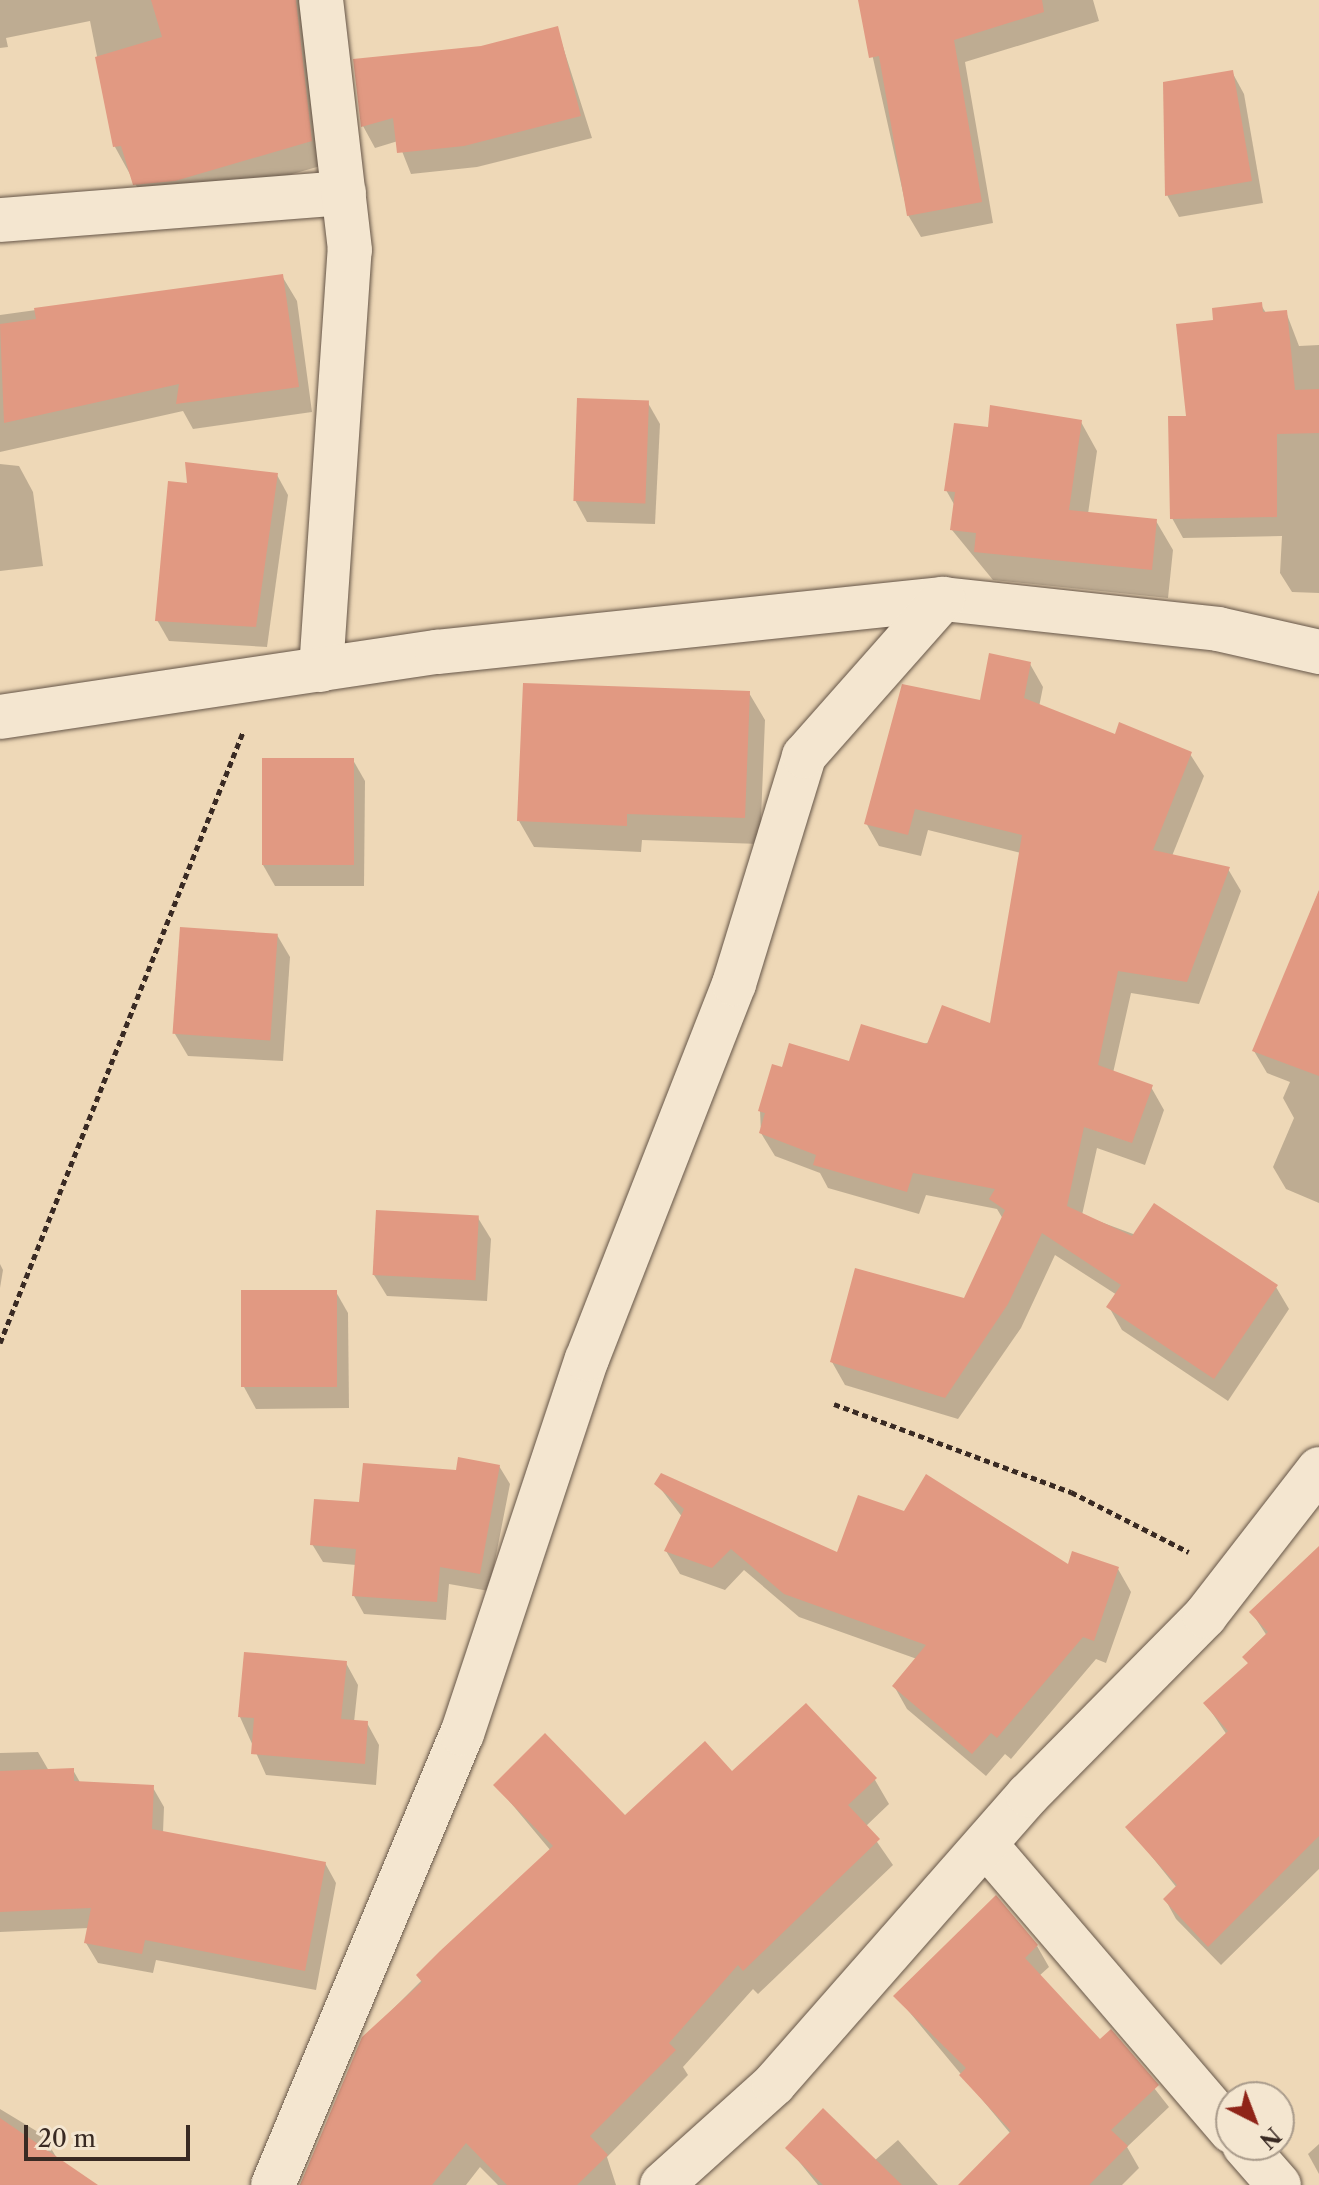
<!DOCTYPE html>
<html>
<head>
<meta charset="utf-8">
<style>
  body { margin:0 }
  #map { position:relative; width:1319px; height:2185px; overflow:hidden; background:#eed8b7; font-family:"Libre Caslon Text",serif }
  div>[style] { position:absolute }
  .shadow>* { inset:0; background:#0003 }
  .building>* { inset:0; background:#e19982; transform-origin:0 0 }
  .path>* { height:5px; margin-top:-2.5px; transform-origin:0; background:repeating-linear-gradient(90deg,#392a23 0 6px,transparent 0 10px) }
  .roads { filter:drop-shadow(0 0 2px #665648) drop-shadow(0 0 2px #665648) }
  .minor>* { height:44px; margin:-22px; padding:0 22px; transform-origin:22px; border-radius:22px; background:#f4e6d0 }
  .secondary>* { height:44px; margin:-22px; padding:0 22px; transform-origin:22px; border-radius:22px; background:#f4e6d0 }
  span { translate:-50% -50%; white-space:nowrap; text-align:center; line-height:1.15; -webkit-text-stroke:8px #f4e6d0; paint-order:stroke }
  .north { position:absolute; left:1215px; top:2081px; width:80px; height:80px; box-sizing:border-box; background:#f4e6d0; border:2px solid #a99b8b; border-radius:50%; rotate:138deg; font-size:22px; font-weight:700; line-height:32px; text-align:center; color:#392a23 }
  .north::after { content:''; display:block; margin:auto; width:28px; height:36px; background:#8f2418; clip-path:polygon(50% 0,100% 100%,50% 72%,0 100%) }
  .scale { position:absolute; left:24px; top:2125px; width:166px; height:36px; box-sizing:border-box; border:4px solid #392a23; border-top:0; padding-left:10px; font-size:24px; line-height:28px; white-space:nowrap; color:#392a23; -webkit-text-stroke:6px #f4e6d0; paint-order:stroke }
</style>
</head>
<body>
<div id="map">
  <div class="shadow">
    <div style="clip-path:polygon(0 0,311px 0,324px 165px,188px 204px,148px 207px,115px 147px,90px 21px,6px 38px,8px 47px,0 48px)"></div>
    <div style="clip-path:polygon(860px 0,1093px 0,1099px 21px,965px 62px,993px 223px,921px 237px,908px 215px)"></div>
    <div style="clip-path:polygon(557px 28px,592px 138px,477px 167px,411px 174px,398px 141px,375px 148px,363px 126px,355px 61px,481px 48px)"></div>
    <div style="clip-path:polygon(1232px 72px,1244px 94px,1263px 203px,1179px 217px,1167px 195px)"></div>
    <div style="clip-path:polygon(282px 276px,297px 301px,312px 412px,193px 429px,183px 411px,0 452px,0 315px)"></div>
    <div style="clip-path:polygon(1261px 305px,1266px 313px,1286px 312px,1299px 346px,1319px 345px,1319px 593px,1292px 592px,1280px 573px,1282px 536px,1183px 538px,1172px 518px,1188px 418px,1215px 322px)"></div>
    <div style="clip-path:polygon(648px 403px,660px 424px,655px 524px,587px 522px,575px 500px)"></div>
    <div style="clip-path:polygon(1081px 422px,1097px 451px,1088px 514px,1156px 521px,1173px 550px,1168px 598px,993px 580px,952px 530px,955px 506px,946px 490px)"></div>
    <div style="clip-path:polygon(0 464px,19px 466px,33px 492px,43px 566px,0 571px)"></div>
    <div style="clip-path:polygon(277px 475px,288px 495px,267px 647px,169px 641px,157px 620px,190px 485px)"></div>
    <div style="clip-path:polygon(1030px 664px,1043px 687px,1039px 707px,1116px 737px,1190px 754px,1204px 776px,1172px 856px,1228px 869px,1241px 891px,1199px 1004px,1131px 993px,1113px 1073px,1151px 1087px,1164px 1110px,1145px 1165px,1097px 1148px,1082px 1215px,1276px 1287px,1289px 1309px,1228px 1401px,1122px 1330px,1109px 1307px,1117px 1295px,1055px 1255px,1021px 1328px,958px 1419px,845px 1385px,832px 1362px,965px 1300px,1003px 1219px,997px 1209px,926px 1195px,919px 1214px,828px 1188px,820px 1173px,775px 1156px,761px 1133px,760px 1111px,783px 1070px,851px 1063px,991px 1026px,1021px 853px,928px 830px,921px 856px,879px 846px,866px 823px,981px 702px)"></div>
    <div style="clip-path:polygon(749px 693px,765px 720px,760px 844px,642px 840px,641px 852px,534px 847px,519px 821px)"></div>
    <div style="clip-path:polygon(353px 760px,365px 781px,364px 886px,275px 886px,263px 865px)"></div>
    <div style="clip-path:polygon(1319px 891px,1319px 1203px,1286px 1189px,1273px 1167px,1294px 1118px,1283px 1098px,1290px 1082px,1267px 1073px,1254px 1051px)"></div>
    <div style="clip-path:polygon(277px 935px,290px 957px,283px 1061px,188px 1056px,175px 1034px)"></div>
    <div style="clip-path:polygon(478px 1218px,491px 1239px,487px 1301px,387px 1296px,374px 1275px)"></div>
    <div style="clip-path:polygon(0 1264px,3px 1270px,0 1288px)"></div>
    <div style="clip-path:polygon(336px 1292px,348px 1313px,349px 1408px,256px 1409px,244px 1387px)"></div>
    <div style="clip-path:polygon(499px 1466px,510px 1484px,489px 1591px,449px 1584px,446px 1620px,364px 1614px,354px 1596px,356px 1565px,323px 1562px,312px 1544px,361px 1504px,457px 1472px)"></div>
    <div style="clip-path:polygon(657px 1484px,838px 1555px,1118px 1569px,1131px 1592px,1106px 1663px,1096px 1659px,1011px 1759px,1005px 1754px,986px 1776px,907px 1709px,894px 1686px,917px 1659px,799px 1617px,744px 1570px,725px 1590px,680px 1574px,666px 1551px,683px 1518px)"></div>
    <div style="clip-path:polygon(1319px 1584px,1319px 1869px,1221px 1965px,1176px 1919px,1165px 1899px,1177px 1888px,1128px 1827px,1227px 1735px,1206px 1704px,1249px 1665px,1245px 1657px,1267px 1636px,1252px 1613px)"></div>
    <div style="clip-path:polygon(346px 1663px,358px 1685px,354px 1722px,367px 1723px,379px 1745px,376px 1785px,266px 1775px,240px 1717px)"></div>
    <div style="clip-path:polygon(38px 1752px,49px 1771px,73px 1770px,81px 1784px,152px 1786px,164px 1807px,163px 1833px,325px 1863px,336px 1883px,316px 1990px,156px 1960px,153px 1973px,98px 1963px,86px 1943px,89px 1928px,0 1932px,0 1753px)"></div>
    <div style="clip-path:polygon(731px 1773px,875px 1780px,889px 1804px,866px 1826px,893px 1865px,758px 1994px,753px 1989px,683px 2067px,688px 2075px,607px 2157px,616px 2185px,498px 2185px,480px 2167px,466px 2185px,300px 2185px,364px 2038px,551px 1851px,496px 1785px,625px 1817px)"></div>
    <div style="clip-path:polygon(1037px 1946px,1049px 1967px,1039px 1976px,1100px 2042px,1110px 2032px,1169px 2107px,1127px 2147px,1139px 2168px,1122px 2185px,1053px 2185px,896px 1996px)"></div>
    <div style="clip-path:polygon(0 2109px,43px 2135px,58px 2160px,94px 2185px,0 2185px)"></div>
    <div style="clip-path:polygon(898px 2140px,938px 2185px,818px 2185px,788px 2148px,874px 2161px)"></div>
    <div style="clip-path:polygon(1319px 2144px,1319px 2174px,1308px 2154px)"></div>
  </div>
  <div class="building">
    <div style="clip-path:polygon(151px 0,296px 0,312px 141px,175px 181px,133px 185px,121px 146px,113px 147px,95px 57px,162px 37px)"></div>
    <div style="clip-path:polygon(858px 0,1042px 0,1044px 12px,954px 40px,982px 202px,907px 216px,879px 56px,869px 58px)"></div>
    <div style="clip-path:polygon(558px 26px,581px 116px,464px 146px,397px 153px,393px 118px,361px 127px,353px 59px,481px 46px)"></div>
    <div style="clip-path:polygon(1233px 70px,1252px 181px,1165px 196px,1163px 82px)"></div>
    <div style="clip-path:polygon(283px 274px,299px 387px,176px 404px,179px 384px,4px 423px,0 324px,36px 319px,34px 308px)"></div>
    <div style="clip-path:polygon(1262px 302px,1263px 312px,1287px 310px,1295px 390px,1319px 389px,1319px 433px,1277px 434px,1277px 517px,1170px 519px,1168px 416px,1186px 416px,1176px 324px,1213px 320px,1212px 308px)"></div>
    <div style="left:577px;top:398px;width:72px;height:103px;rotate:2deg"></div>
    <div style="clip-path:polygon(990px 405px,1082px 420px,1069px 510px,1157px 519px,1152px 570px,974px 552px,976px 533px,950px 530px,955px 492px,944px 491px,954px 423px,988px 427px)"></div>
    <div style="clip-path:polygon(185px 462px,278px 473px,256px 627px,155px 621px,168px 481px,187px 483px)"></div>
    <div style="clip-path:polygon(989px 653px,1031px 662px,1024px 698px,1115px 734px,1119px 722px,1192px 752px,1153px 850px,1230px 867px,1187px 982px,1118px 971px,1098px 1065px,1153px 1085px,1132px 1143px,1084px 1127px,1067px 1206px,1132px 1236px,1154px 1203px,1278px 1285px,1214px 1379px,1106px 1307px,1121px 1285px,1042px 1233px,1008px 1304px,945px 1398px,830px 1362px,855px 1268px,964px 1298px,1005px 1210px,989px 1199px,995px 1189px,913px 1173px,907px 1192px,813px 1165px,816px 1155px,759px 1133px,765px 1113px,758px 1111px,772px 1064px,782px 1067px,789px 1043px,849px 1061px,861px 1024px,927px 1044px,942px 1005px,990px 1023px,1022px 835px,915px 809px,908px 835px,864px 824px,902px 684px,980px 700px)"></div>
    <div style="clip-path:polygon(523px 683px,750px 691px,745px 818px,627px 814px,627px 826px,517px 821px)"></div>
    <div style="left:262px;top:758px;width:92px;height:107px"></div>
    <div style="clip-path:polygon(1319px 890px,1319px 1076px,1252px 1051px)"></div>
    <div style="left:180px;top:927px;width:98px;height:107px;rotate:4deg"></div>
    <div style="left:376px;top:1210px;width:103px;height:65px;rotate:3deg"></div>
    <div style="left:337px;top:1290px;width:97px;height:96px;rotate:90deg"></div>
    <div style="clip-path:polygon(458px 1457px,500px 1465px,480px 1574px,440px 1567px,437px 1602px,352px 1596px,356px 1549px,310px 1545px,314px 1499px,359px 1502px,363px 1463px,456px 1470px)"></div>
    <div style="clip-path:polygon(661px 1473px,837px 1552px,858px 1495px,904px 1511px,926px 1474px,1068px 1564px,1072px 1551px,1119px 1567px,1094px 1641px,1083px 1637px,997px 1738px,991px 1733px,972px 1754px,892px 1686px,926px 1645px,784px 1594px,731px 1549px,712px 1568px,664px 1551px,684px 1509px,654px 1484px)"></div>
    <div style="clip-path:polygon(1319px 1546px,1319px 1836px,1208px 1947px,1163px 1899px,1177px 1885px,1125px 1827px,1228px 1731px,1203px 1703px,1248px 1663px,1242px 1657px,1268px 1632px,1249px 1612px)"></div>
    <div style="clip-path:polygon(244px 1652px,347px 1661px,341px 1719px,368px 1721px,365px 1764px,251px 1754px,254px 1718px,238px 1717px)"></div>
    <div style="clip-path:polygon(806px 1703px,877px 1778px,848px 1805px,880px 1839px,743px 1971px,738px 1965px,669px 2043px,676px 2050px,590px 2136px,608px 2155px,577px 2185px,507px 2185px,466px 2143px,432px 2185px,300px 2185px,362px 2037px,422px 1982px,416px 1975px,440px 1951px,553px 1846px,493px 1785px,545px 1733px,625px 1815px,705px 1741px,732px 1771px)"></div>
    <div style="clip-path:polygon(74px 1768px,74px 1781px,154px 1785px,152px 1829px,326px 1862px,305px 1971px,145px 1940px,142px 1954px,84px 1943px,91px 1908px,0 1912px,0 1771px)"></div>
    <div style="clip-path:polygon(996px 1895px,1038px 1945px,1025px 1958px,1100px 2039px,1111px 2029px,1159px 2085px,1111px 2130px,1128px 2146px,1089px 2185px,958px 2185px,1011px 2131px,959px 2075px,966px 2068px,893px 1996px)"></div>
    <div style="clip-path:polygon(823px 2108px,902px 2185px,823px 2185px,785px 2148px)"></div>
    <div style="clip-path:polygon(0 2118px,98px 2185px,0 2185px)"></div>
  </div>
  <div class="path">
    <div style="left:0;top:1343px;width:658px;rotate:-68.31deg"></div>
    <div style="left:834px;top:1404px;width:253px;rotate:20.4deg"></div>
    <div style="left:1071px;top:1492px;width:132px;rotate:27deg"></div>
  </div>
  <div class="roads">
    <div class="minor">
      <div style="left:0;top:220px;width:345px;rotate:-4.5deg"></div>
      <div style="left:321px;top:670px;width:421px;rotate:-86.1deg"></div>
      <div style="left:350px;top:250px;width:252px;rotate:-96.6deg"></div>
      <div style="left:0;top:717px;width:442px;rotate:-8.5deg"></div>
      <div style="left:437px;top:652px;width:509px;rotate:-5.98deg"></div>
      <div style="left:943px;top:599px;width:277px;rotate:6.2deg"></div>
      <div style="left:1218px;top:629px;width:104px;rotate:12.8deg"></div>
      <div style="left:986px;top:1845px;width:377px;rotate:49.4deg"></div>
      <div style="left:1244px;top:2145px;width:53px;rotate:48.8deg"></div>
      <div style="left:273px;top:2185px;width:489px;rotate:-67.3deg"></div>
      <div style="left:462px;top:1734px;width:395px;rotate:-71.6deg"></div>
      <div style="left:587px;top:1359px;width:403px;rotate:-68.6deg"></div>
      <div style="left:734px;top:984px;width:239px;rotate:-72.9deg"></div>
      <div style="left:804px;top:756px;width:210px;rotate:-48.5deg"></div>
    </div>
    <div class="secondary">
      <div style="left:662px;top:2185px;width:151px;rotate:-42deg"></div>
      <div style="left:774px;top:2084px;width:385px;rotate:-48.7deg"></div>
      <div style="left:1028px;top:1795px;width:252px;rotate:-45.3deg"></div>
      <div style="left:1205px;top:1616px;width:186px;rotate:-52.2deg"></div>
    </div>
  </div>
  <div class="north">N</div>
  <div class="scale">20 m</div>
</div>
</body>
</html>
